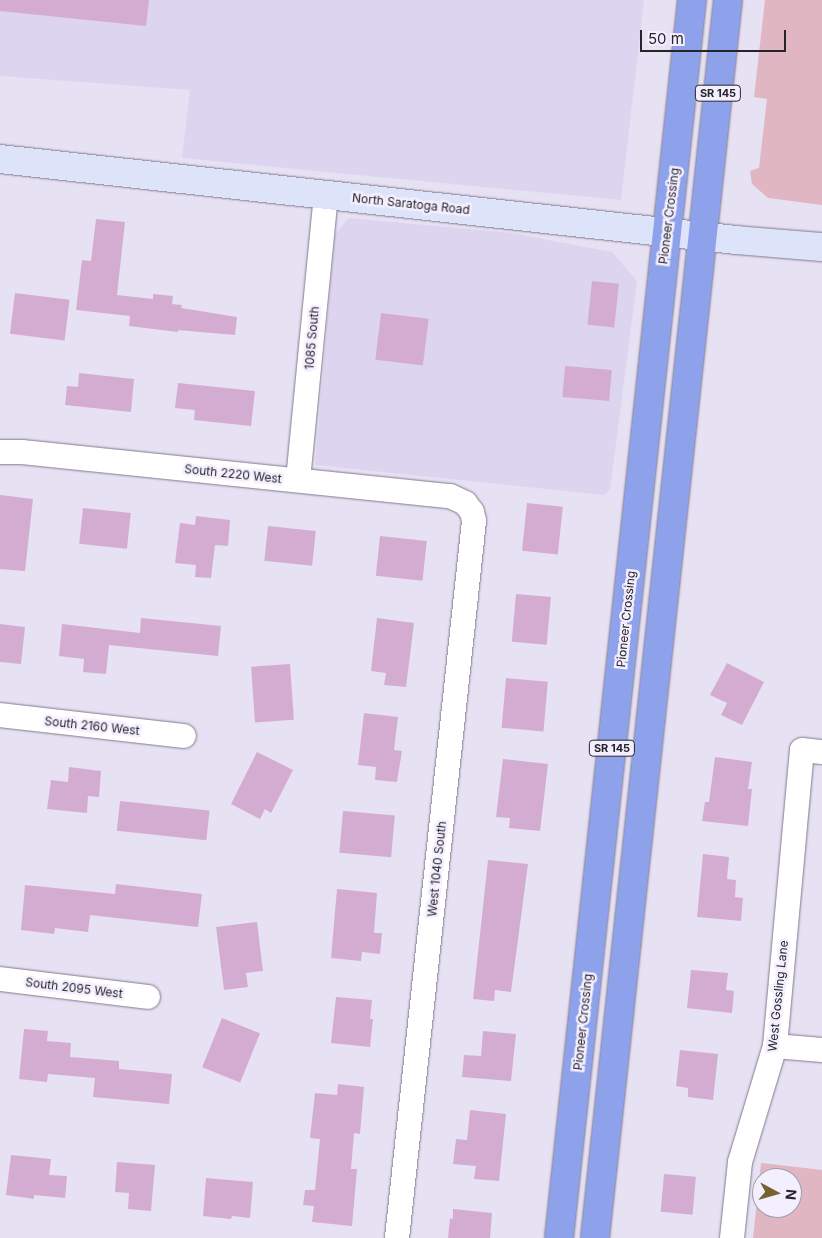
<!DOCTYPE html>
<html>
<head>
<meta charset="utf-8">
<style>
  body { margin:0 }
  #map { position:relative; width:822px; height:1238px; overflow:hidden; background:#e7e1f4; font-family:Inter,sans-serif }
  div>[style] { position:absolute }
  .built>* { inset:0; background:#ddd5ef }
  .green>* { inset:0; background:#e0b6c2 }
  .building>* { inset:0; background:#d5acd1; transform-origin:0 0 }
  .roads { filter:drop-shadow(0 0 1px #807a8c) drop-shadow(0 0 1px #807a8c) }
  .street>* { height:24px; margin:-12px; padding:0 12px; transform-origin:12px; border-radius:12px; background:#fff }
  .secondary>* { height:28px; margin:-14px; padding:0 14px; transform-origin:14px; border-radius:14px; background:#dde3f9 }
  .highway>* { height:28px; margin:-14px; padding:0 14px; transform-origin:14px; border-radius:14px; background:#8da2ea }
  span { translate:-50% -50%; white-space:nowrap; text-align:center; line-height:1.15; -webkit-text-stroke:5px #f4efff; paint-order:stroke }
  .shield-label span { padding:1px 4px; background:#f4efff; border:1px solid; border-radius:4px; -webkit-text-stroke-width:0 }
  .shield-label { font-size:11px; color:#26242b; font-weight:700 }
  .street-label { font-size:12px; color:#26242b }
  .north { position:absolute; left:752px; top:1168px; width:50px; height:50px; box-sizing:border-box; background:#f4efff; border:1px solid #a29eaa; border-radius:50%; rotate:96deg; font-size:14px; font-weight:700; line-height:20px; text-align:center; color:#26242b }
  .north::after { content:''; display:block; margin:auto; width:18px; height:22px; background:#766130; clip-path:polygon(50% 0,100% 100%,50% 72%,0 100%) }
  .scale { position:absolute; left:640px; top:30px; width:146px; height:22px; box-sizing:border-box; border:2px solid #26242b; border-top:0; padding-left:6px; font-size:15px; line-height:18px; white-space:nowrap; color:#26242b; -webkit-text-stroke:4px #f4efff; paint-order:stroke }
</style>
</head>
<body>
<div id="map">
  <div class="built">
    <div style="clip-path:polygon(0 0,644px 0,621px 200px,182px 158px,190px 90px,0 76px)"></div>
    <div style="clip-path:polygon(349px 218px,512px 233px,612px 252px,637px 281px,610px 490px,604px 495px,315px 465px,335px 234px)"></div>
  </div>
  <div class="green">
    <div style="clip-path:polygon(765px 0,822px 0,822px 205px,768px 198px,752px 184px,750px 171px,759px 168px,767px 99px,754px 97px)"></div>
    <div style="clip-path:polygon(evenodd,761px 1163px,822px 1170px,822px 1238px,753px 1238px,761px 1163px,762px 1178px,792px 1178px,792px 1208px,762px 1208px,762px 1178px)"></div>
  </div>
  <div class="building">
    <div style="clip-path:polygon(0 0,149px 0,146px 26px,0 11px)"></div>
    <div style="clip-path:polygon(96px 219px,125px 222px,117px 295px,153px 299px,153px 294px,173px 296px,172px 304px,182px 305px,181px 308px,237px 317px,235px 335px,178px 330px,178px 332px,129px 326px,130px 316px,76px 310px,82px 260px,91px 261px)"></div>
    <div style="left:592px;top:281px;width:27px;height:44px;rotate:6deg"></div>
    <div style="left:15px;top:293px;width:55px;height:41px;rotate:7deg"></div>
    <div style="left:381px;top:313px;width:48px;height:47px;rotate:7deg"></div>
    <div style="left:565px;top:366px;width:47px;height:31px;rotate:5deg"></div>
    <div style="clip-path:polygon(79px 373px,134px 379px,131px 412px,65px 405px,67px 386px,78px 387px)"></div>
    <div style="clip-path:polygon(178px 383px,255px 391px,251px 426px,194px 420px,195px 410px,175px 408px)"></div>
    <div style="clip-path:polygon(0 495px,33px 499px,25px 571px,0 569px)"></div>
    <div style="left:527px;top:503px;width:36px;height:48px;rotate:6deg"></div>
    <div style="left:83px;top:508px;width:48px;height:36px;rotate:6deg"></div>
    <div style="clip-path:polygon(196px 516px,230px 520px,228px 546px,215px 545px,211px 578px,195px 577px,196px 565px,175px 563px,180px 523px,195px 525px)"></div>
    <div style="left:268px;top:526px;width:48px;height:35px;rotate:6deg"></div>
    <div style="left:380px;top:536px;width:47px;height:40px;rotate:6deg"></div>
    <div style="left:516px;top:594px;width:35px;height:48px;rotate:5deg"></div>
    <div style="clip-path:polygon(141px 618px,221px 626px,218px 656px,109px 645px,106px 674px,83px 672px,84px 659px,59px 656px,62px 624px,140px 633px)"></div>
    <div style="clip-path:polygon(377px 618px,414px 623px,406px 687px,384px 685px,386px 673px,371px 671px)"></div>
    <div style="clip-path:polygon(0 624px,25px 627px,21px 664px,0 662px)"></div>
    <div style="clip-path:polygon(727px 663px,764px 682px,742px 725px,721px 715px,727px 703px,710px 695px)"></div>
    <div style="left:290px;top:664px;width:56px;height:39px;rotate:86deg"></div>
    <div style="left:506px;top:678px;width:42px;height:50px;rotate:5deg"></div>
    <div style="clip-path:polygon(364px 713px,398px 717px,394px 750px,402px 751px,397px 782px,375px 780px,376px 767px,358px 765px)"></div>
    <div style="clip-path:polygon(257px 752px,293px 770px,271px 813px,265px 809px,260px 819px,231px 804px)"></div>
    <div style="clip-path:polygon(715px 757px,752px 762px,748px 789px,752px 789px,748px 826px,702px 821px,705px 802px,709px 802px)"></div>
    <div style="clip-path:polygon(503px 759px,548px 764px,540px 831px,509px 828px,510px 818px,496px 817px)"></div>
    <div style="clip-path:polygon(69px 767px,101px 771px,99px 797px,88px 796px,87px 813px,47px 809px,51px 780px,68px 782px)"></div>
    <div style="left:120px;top:801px;width:90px;height:30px;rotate:6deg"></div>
    <div style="left:343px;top:811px;width:52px;height:42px;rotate:5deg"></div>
    <div style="clip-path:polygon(703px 854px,729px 857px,727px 879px,736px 880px,735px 897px,743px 898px,741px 921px,697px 917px)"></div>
    <div style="clip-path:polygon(488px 860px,528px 864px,511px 992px,495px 990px,494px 1001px,473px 999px)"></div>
    <div style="clip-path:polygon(116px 884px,202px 894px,198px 927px,90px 915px,88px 932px,55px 928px,54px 934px,21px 930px,25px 885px,115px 894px)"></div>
    <div style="clip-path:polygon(337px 889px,377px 893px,374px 933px,382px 933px,380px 954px,362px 952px,361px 961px,331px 958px)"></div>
    <div style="clip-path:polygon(257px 922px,263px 971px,246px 973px,248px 987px,224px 990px,216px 927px)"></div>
    <div style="clip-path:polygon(691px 970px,728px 973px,726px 990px,734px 991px,732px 1013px,687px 1008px)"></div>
    <div style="clip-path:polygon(336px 997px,372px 1000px,370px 1019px,373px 1019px,370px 1047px,331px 1043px)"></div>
    <div style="left:222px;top:1018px;width:41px;height:53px;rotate:22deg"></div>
    <div style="clip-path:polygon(24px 1029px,48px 1031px,47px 1041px,71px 1043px,70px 1057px,119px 1061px,119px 1069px,172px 1074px,169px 1104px,93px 1097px,95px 1078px,48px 1074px,47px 1082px,19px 1079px)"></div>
    <div style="clip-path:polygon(483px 1031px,516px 1034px,511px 1081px,462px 1077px,464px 1055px,481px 1056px)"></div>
    <div style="clip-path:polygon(680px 1050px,718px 1054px,713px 1100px,688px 1097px,688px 1088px,676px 1086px)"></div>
    <div style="clip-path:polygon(338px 1084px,364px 1087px,360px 1134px,354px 1133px,351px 1169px,357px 1169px,352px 1226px,312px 1222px,314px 1206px,303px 1205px,305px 1190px,315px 1190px,320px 1139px,310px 1138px,315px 1093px,337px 1095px)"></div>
    <div style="clip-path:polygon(470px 1110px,506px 1114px,499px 1181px,474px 1179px,476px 1166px,453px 1164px,456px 1139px,467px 1140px)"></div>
    <div style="clip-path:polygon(11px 1155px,51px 1159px,49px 1175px,67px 1176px,65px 1198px,34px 1195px,34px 1199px,6px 1195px)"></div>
    <div style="clip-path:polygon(117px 1162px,155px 1165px,151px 1211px,128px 1209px,129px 1193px,115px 1192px)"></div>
    <div style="left:664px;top:1174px;width:32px;height:38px;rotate:5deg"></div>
    <div style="clip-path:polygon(206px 1178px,253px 1182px,250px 1218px,232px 1216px,231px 1219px,203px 1216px)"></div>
    <div style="clip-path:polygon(453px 1209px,492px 1213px,490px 1238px,448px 1238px,450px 1218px,453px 1219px)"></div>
  </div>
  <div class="roads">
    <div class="street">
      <div style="left:0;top:452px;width:22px"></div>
      <div style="left:22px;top:452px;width:430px;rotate:5.9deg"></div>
      <div style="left:450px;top:496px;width:17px;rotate:25deg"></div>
      <div style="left:465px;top:503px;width:11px;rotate:52deg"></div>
      <div style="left:472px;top:512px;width:9px;rotate:77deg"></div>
      <div style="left:474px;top:521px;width:721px;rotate:96.13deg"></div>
      <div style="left:298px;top:480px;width:286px;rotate:-84.4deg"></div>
      <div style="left:0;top:715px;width:185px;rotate:6.5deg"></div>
      <div style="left:0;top:979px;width:149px;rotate:6.9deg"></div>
      <div style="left:775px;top:1046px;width:47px;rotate:4.9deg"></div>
      <div style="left:732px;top:1238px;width:76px;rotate:-84deg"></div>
      <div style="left:740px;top:1162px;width:121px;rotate:-73.2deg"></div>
      <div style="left:775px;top:1046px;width:297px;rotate:-84.8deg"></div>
      <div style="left:802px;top:750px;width:20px;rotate:6deg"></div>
    </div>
    <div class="secondary">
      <div style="left:0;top:159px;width:740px;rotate:6.28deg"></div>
      <div style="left:736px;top:240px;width:86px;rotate:4.7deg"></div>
    </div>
    <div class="highway">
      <div style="left:559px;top:1238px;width:1245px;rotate:-83.87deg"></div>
      <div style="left:595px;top:1238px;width:1245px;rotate:-83.87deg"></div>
    </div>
  </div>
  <div class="shield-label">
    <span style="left:718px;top:93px">SR 145</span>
    <span style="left:612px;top:748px">SR 145</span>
  </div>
  <div class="street-label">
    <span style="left:411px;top:204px;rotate:6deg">North Saratoga Road</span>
    <span style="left:669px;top:216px;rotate:-83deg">Pioneer Crossing</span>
    <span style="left:312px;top:338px;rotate:-85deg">1085 South</span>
    <span style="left:233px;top:474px;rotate:6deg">South 2220 West</span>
    <span style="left:626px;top:619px;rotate:-84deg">Pioneer Crossing</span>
    <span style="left:92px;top:726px;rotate:6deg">South 2160 West</span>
    <span style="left:437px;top:869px;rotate:-84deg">West 1040 South</span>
    <span style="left:74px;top:988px;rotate:7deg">South 2095 West</span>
    <span style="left:778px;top:996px;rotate:-84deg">West Gossling Lane</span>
    <span style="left:583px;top:1022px;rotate:-84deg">Pioneer Crossing</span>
  </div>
  <div class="north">N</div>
  <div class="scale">50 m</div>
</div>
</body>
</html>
